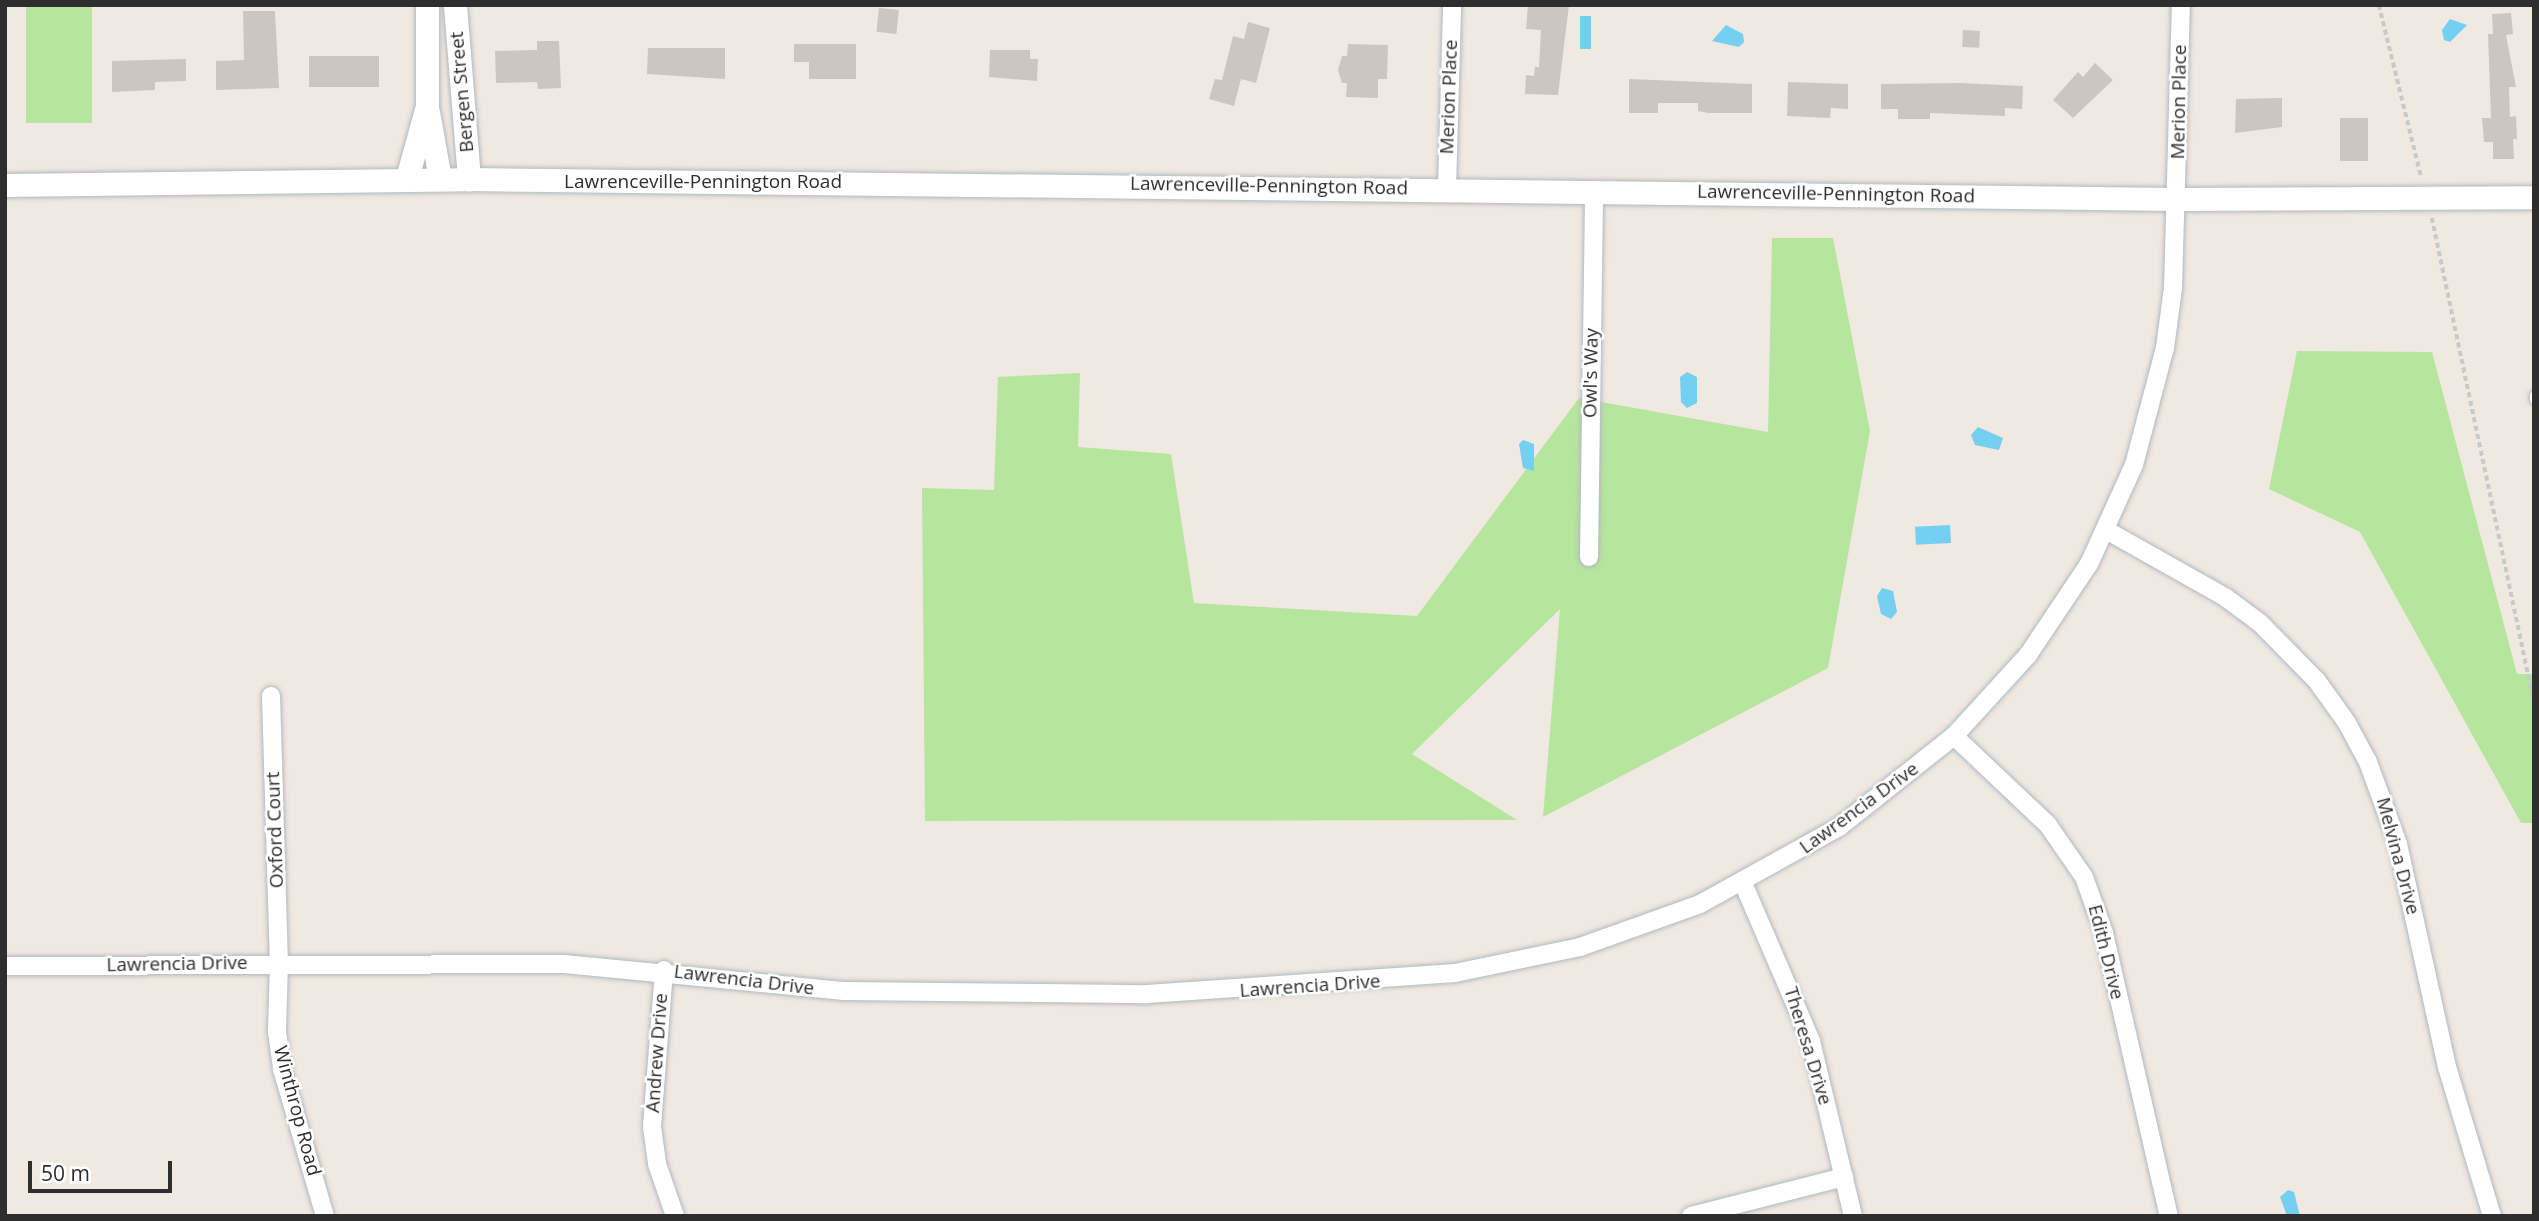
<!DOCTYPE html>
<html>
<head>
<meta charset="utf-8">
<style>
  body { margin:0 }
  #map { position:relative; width:2539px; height:1221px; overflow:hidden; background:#efe9e1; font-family:"Open Sans",sans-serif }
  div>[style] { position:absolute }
  .green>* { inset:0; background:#b6e59e; transform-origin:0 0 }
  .water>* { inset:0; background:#75cff0; transform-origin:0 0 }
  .building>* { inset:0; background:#cbc7bf; transform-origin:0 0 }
  .path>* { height:3.5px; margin-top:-1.75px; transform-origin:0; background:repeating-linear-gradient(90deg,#c9c9c9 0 5px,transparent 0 8.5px) }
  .roads { filter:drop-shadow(0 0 2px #b4b7c1) drop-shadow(0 0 2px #b4b7c1) }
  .service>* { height:9px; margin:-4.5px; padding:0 4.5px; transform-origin:4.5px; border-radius:4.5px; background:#fff }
  .minor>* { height:18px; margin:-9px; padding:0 9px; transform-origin:9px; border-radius:9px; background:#fff }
  .tertiary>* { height:23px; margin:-11.5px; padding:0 11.5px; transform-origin:11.5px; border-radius:11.5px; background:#fff }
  span { translate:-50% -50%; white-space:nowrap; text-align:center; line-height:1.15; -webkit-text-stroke:5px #fff; paint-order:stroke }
  .street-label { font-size:19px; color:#2e2e2e }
  .frame { position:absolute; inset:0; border:7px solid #2e2e2e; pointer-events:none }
  .scale { position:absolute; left:28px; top:1161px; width:144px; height:32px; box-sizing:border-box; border:4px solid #2e2e2e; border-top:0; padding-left:9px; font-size:21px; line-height:24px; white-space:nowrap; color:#2e2e2e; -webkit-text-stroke:5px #fff; paint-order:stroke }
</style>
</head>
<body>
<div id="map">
  <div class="green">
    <div style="left:26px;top:5px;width:66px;height:118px"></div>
    <div style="clip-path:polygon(1772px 238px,1833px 238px,1870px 431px,1828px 668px,1543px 817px,1560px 609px,1412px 754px,1517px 820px,925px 821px,922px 488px,994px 490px,998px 377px,1080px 373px,1078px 447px,1171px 454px,1194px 603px,1417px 616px,1579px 398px,1768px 432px)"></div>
    <div style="clip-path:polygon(2297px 351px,2432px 352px,2517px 674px,2534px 674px,2534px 823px,2521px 823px,2360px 532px,2269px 489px)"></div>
  </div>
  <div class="water">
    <div style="left:1580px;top:16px;width:11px;height:33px"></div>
    <div style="clip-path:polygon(2450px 19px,2467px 25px,2450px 42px,2444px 40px,2442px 30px)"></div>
    <div style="clip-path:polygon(1726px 25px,1743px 34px,1744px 42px,1739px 47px,1712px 41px)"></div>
    <div style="clip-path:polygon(1687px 372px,1697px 377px,1697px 403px,1687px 408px,1681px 402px,1680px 377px)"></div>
    <div style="clip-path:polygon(1978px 427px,2003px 438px,1999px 450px,1975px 445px,1971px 435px)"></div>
    <div style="clip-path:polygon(1523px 440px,1534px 444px,1534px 471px,1523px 468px,1519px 444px)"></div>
    <div style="left:1950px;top:525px;width:18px;height:35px;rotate:87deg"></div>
    <div style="clip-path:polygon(1882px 588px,1893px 591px,1897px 612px,1891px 619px,1881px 614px,1877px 596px)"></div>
    <div style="clip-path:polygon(2288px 1190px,2294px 1192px,2300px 1216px,2287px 1216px,2280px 1197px)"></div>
  </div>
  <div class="building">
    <div style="clip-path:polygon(1528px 5px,1569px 5px,1558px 95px,1525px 94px,1526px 75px,1534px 76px,1535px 67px,1539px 67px,1541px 30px,1526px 29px)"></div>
    <div style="left:879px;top:8px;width:20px;height:24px;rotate:6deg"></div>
    <div style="clip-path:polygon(243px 11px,275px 11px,279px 88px,216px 90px,216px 61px,244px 60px)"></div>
    <div style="clip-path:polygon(2511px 13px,2513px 34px,2506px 35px,2516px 87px,2509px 87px,2510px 117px,2516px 116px,2517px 139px,2513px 139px,2514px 159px,2493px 159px,2493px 142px,2484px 142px,2482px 118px,2491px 118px,2488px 34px,2493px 34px,2492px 14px)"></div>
    <div style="clip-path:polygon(1248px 22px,1270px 28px,1256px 83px,1241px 79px,1234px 106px,1209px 99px,1215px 79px,1222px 80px,1233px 36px,1244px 39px)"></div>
    <div style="left:1963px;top:30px;width:17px;height:17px;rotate:3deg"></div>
    <div style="clip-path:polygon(537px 41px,559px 41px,561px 88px,538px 89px,537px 82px,496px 83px,495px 51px,537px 50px)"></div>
    <div style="clip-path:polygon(794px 44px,856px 44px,856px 79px,809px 79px,809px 62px,794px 62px)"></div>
    <div style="clip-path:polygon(1348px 44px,1388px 45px,1387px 79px,1378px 79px,1378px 98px,1346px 97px,1347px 83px,1342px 83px,1338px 70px,1342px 56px,1347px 56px)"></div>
    <div style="clip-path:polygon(648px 48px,725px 48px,725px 79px,647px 74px)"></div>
    <div style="clip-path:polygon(990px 50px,1030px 50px,1030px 59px,1038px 59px,1037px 81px,989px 77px)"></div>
    <div style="left:309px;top:56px;width:70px;height:31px"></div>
    <div style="clip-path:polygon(186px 59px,186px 81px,155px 82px,155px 90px,112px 92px,112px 61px)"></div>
    <div style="clip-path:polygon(2095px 63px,2113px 80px,2073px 118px,2053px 100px,2078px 72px,2083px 77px)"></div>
    <div style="clip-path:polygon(1629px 79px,1752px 84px,1752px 113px,1708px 113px,1698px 111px,1698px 103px,1658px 103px,1658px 113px,1629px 113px)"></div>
    <div style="clip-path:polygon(1788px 82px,1848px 84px,1848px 109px,1831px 108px,1830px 118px,1787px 116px)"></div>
    <div style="clip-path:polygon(1961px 83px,2023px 86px,2022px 109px,2005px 108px,2005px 116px,1930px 113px,1930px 119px,1898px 119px,1898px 109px,1881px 109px,1881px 84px)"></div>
    <div style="clip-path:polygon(2282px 98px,2282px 127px,2235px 133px,2236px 99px)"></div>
    <div style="left:2340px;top:118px;width:28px;height:43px"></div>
  </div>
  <div class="path">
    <div style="left:2379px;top:5px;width:176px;rotate:76.2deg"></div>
    <div style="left:2432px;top:218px;width:496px;rotate:78.1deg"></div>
  </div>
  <div class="roads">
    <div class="service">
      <div style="left:2534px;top:395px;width:4px;rotate:90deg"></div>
    </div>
    <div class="minor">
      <div style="left:1447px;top:189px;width:184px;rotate:-88.4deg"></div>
      <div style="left:2106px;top:530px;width:137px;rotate:29.4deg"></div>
      <div style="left:2225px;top:597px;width:44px;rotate:36.6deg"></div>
      <div style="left:2260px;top:623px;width:81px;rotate:45.5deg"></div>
      <div style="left:2317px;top:681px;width:52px;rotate:54.5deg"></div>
      <div style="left:2347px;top:723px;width:44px;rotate:61.7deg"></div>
      <div style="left:2368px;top:762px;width:87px;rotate:69.9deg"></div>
      <div style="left:2398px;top:844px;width:228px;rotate:77.6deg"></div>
      <div style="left:2447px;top:1067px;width:156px;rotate:73.2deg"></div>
      <div style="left:1589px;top:557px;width:367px;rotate:-89.2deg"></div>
      <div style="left:271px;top:696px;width:267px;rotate:88.3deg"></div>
      <div style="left:279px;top:963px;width:69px;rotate:91.7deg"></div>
      <div style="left:277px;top:1032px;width:37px;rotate:82deg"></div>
      <div style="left:282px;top:1069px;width:153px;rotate:73.7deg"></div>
      <div style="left:1954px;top:736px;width:129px;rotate:43.4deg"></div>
      <div style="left:2048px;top:825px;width:63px;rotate:55.3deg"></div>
      <div style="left:2084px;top:877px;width:59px;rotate:70.3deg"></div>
      <div style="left:2104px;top:933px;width:290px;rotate:77.1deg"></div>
      <div style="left:1743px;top:883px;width:172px;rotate:66.7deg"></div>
      <div style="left:1811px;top:1041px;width:180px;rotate:76.5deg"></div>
      <div style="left:5px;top:966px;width:559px;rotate:-0.2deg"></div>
      <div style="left:564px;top:964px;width:280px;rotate:5.5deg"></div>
      <div style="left:843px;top:991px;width:304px;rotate:0.6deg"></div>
      <div style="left:1147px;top:994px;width:309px;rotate:-3.9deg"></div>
      <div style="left:1455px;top:973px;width:128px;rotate:-11.7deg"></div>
      <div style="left:1580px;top:947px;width:127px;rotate:-19.7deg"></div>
      <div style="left:1700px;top:904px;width:159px;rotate:-29deg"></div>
      <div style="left:1839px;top:827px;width:147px;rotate:-38.4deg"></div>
      <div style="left:1954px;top:736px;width:110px;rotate:-47.6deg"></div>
      <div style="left:2028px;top:655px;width:110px;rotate:-56.2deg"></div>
      <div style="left:2089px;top:564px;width:109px;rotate:-65.6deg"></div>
      <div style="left:2134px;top:465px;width:121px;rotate:-75.2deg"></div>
      <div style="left:2165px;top:348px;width:61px;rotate:-82.4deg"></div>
      <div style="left:2173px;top:288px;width:283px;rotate:-88.4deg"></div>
      <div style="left:664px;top:970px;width:157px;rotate:94.4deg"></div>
      <div style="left:652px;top:1127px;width:37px;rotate:82deg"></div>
      <div style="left:657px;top:1164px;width:55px;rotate:70.9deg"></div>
      <div style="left:1691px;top:1216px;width:158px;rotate:-14.3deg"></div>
    </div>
    <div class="tertiary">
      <div style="left:455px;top:5px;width:175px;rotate:85.4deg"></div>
      <div style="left:428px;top:112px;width:68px;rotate:79.8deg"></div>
      <div style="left:407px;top:178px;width:75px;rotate:-74.5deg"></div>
      <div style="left:427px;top:106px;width:101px;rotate:-90deg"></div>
      <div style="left:5px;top:185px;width:464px;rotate:-0.7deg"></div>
      <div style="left:469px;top:179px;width:1707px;rotate:0.67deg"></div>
      <div style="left:2176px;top:199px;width:358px;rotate:-0.3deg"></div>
    </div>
  </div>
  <div class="street-label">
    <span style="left:462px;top:92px;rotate:-95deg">Bergen Street</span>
    <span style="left:1449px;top:97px;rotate:-88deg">Merion Place</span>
    <span style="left:2179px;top:102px;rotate:-89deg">Merion Place</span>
    <span style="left:703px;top:182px">Lawrenceville-Pennington Road</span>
    <span style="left:1269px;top:186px;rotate:1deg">Lawrenceville-Pennington Road</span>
    <span style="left:1836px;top:194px;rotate:1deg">Lawrenceville-Pennington Road</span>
    <span style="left:1591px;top:373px;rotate:-89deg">Owl's Way</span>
    <span style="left:1859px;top:808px;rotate:-36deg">Lawrencia Drive</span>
    <span style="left:275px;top:830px;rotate:-92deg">Oxford Court</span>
    <span style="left:2398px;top:856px;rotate:75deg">Melvina Drive</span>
    <span style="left:2106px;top:952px;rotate:76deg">Edith Drive</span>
    <span style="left:177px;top:964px;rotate:-1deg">Lawrencia Drive</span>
    <span style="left:744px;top:980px;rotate:7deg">Lawrencia Drive</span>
    <span style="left:1310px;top:986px;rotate:-4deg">Lawrencia Drive</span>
    <span style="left:1808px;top:1046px;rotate:73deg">Theresa Drive</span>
    <span style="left:657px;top:1053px;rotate:-86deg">Andrew Drive</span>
    <span style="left:297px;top:1111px;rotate:75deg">Winthrop Road</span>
  </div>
  <div class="frame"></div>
  <div class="scale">50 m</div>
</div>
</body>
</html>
